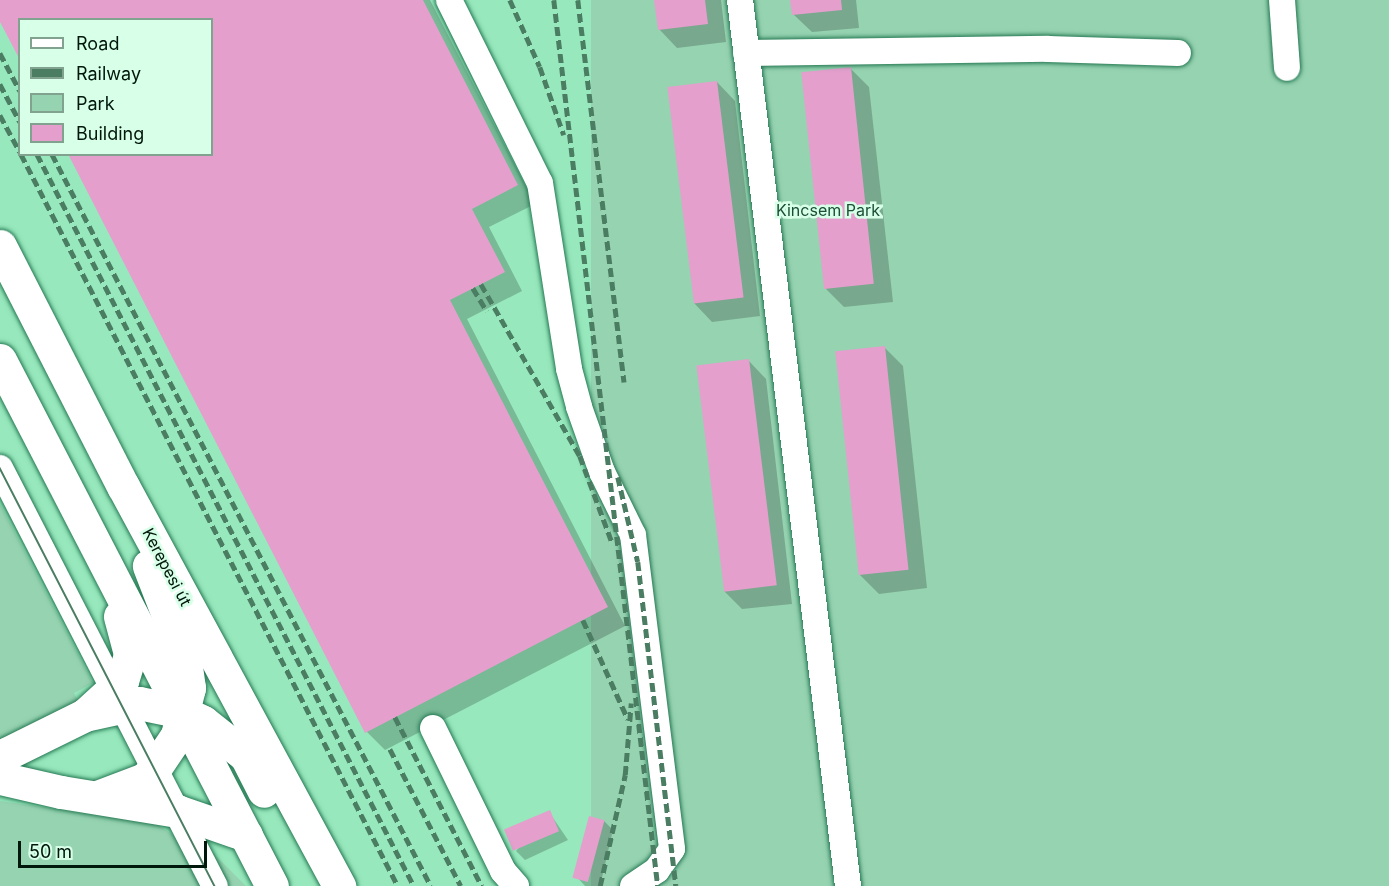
<!DOCTYPE html>
<html>
<head>
<meta charset="utf-8">
<style>
  body { margin:0 }
  #map { position:relative; width:1389px; height:886px; overflow:hidden; background:#97e8bc; font-family:Inter,sans-serif }
  div>[style] { position:absolute }
  .green>* { inset:0; background:#96d3b1; transform-origin:0 0 }
  .shadow>* { inset:0; background:#0003 }
  .building>* { inset:0; background:#e49fcd; transform-origin:0 0 }
  .roads { filter:drop-shadow(0 0 2px #257953) drop-shadow(0 0 2px #257953) }
  .minor>* { height:26px; margin:-13px; padding:0 13px; transform-origin:13px; border-radius:13px; background:#fff }
  .major>* { height:33px; margin:-16.5px; padding:0 16.5px; transform-origin:16.5px; border-radius:16.5px; background:#fff }
  .tram>* { height:1.5px; margin:-0.75px; padding:0 0.75px; transform-origin:0.75px; border-radius:0.75px; background:#4a7d62 }
  .rail>* { height:4.5px; margin-top:-2.25px; transform-origin:0; background:repeating-linear-gradient(90deg,#4a7d62 0 9px,transparent 0 13.5px) }
  span { translate:-50% -50%; white-space:nowrap; text-align:center; line-height:1.15; -webkit-text-stroke:5px #d8ffe8; paint-order:stroke }
  .park-label { font-size:16px; color:#1b4e36 }
  .street-label { font-size:16px; color:#00170b }
  .legend { position:absolute; left:18px; top:18px; width:195px; height:138px; box-sizing:border-box; background:#d8ffe8; border:2px solid #82a290; margin:0; padding:8px 10px; list-style:none; font-size:18px; color:#00170b }
  .legend li { display:flex; align-items:center; gap:12px; height:30px }
  .legend b { width:30px; border:2px solid #82a290 }
  .scale { position:absolute; left:18px; top:841px; width:189px; height:27px; box-sizing:border-box; border:3px solid #00170b; border-top:0; padding-left:8px; font-size:18px; line-height:21px; white-space:nowrap; color:#00170b; -webkit-text-stroke:4px #d8ffe8; paint-order:stroke }
</style>
</head>
<body>
<div id="map">
  <div class="green">
    <div style="left:591px;top:0;width:798px;height:893px"></div>
    <div style="clip-path:polygon(0 504px,93px 683px,74px 693px,85px 715px,0 767px)"></div>
    <div style="clip-path:polygon(0 801px,155px 823px,179px 839px,209px 849px,246px 886px,0 886px)"></div>
  </div>
  <div class="shadow">
    <div style="clip-path:polygon(0 0,430px 0,535px 204px,489px 227px,522px 291px,467px 319px,625px 626px,385px 750px,367px 732px,212px 154px,212px 20px,0 19px)"></div>
    <div style="clip-path:polygon(656px 0,721px 0,726px 42px,677px 48px,659px 29px)"></div>
    <div style="clip-path:polygon(792px 0,856px 0,859px 28px,812px 32px,793px 14px)"></div>
    <div style="clip-path:polygon(851px 69px,869px 87px,893px 302px,844px 307px,826px 289px)"></div>
    <div style="clip-path:polygon(717px 82px,735px 101px,760px 316px,712px 322px,694px 303px)"></div>
    <div style="clip-path:polygon(885px 348px,903px 366px,927px 588px,879px 594px,860px 575px)"></div>
    <div style="clip-path:polygon(748px 360px,766px 379px,792px 604px,742px 609px,724px 591px)"></div>
    <div style="clip-path:polygon(549px 812px,568px 840px,525px 860px,516px 851px)"></div>
    <div style="clip-path:polygon(604px 821px,613px 830px,600px 886px,585px 886px,577px 877px)"></div>
  </div>
  <div class="building">
    <div style="clip-path:polygon(0 0,423px 0,518px 185px,472px 209px,505px 272px,450px 300px,608px 607px,365px 733px,68px 154px,212px 154px,212px 20px,20px 20px,20px 60px,0 22px)"></div>
    <div style="clip-path:polygon(654px 0,705px 0,708px 24px,658px 30px)"></div>
    <div style="clip-path:polygon(790px 0,841px 0,842px 10px,792px 15px)"></div>
    <div style="left:851px;top:67px;width:218px;height:50px;rotate:84deg"></div>
    <div style="left:717px;top:81px;width:218px;height:50px;rotate:83deg"></div>
    <div style="left:885px;top:346px;width:225px;height:50px;rotate:84deg"></div>
    <div style="left:749px;top:359px;width:228px;height:53px;rotate:83deg"></div>
    <div style="left:550px;top:810px;width:23px;height:50px;rotate:67deg"></div>
    <div style="left:589px;top:816px;width:16px;height:64px;rotate:15deg"></div>
  </div>
  <div class="roads">
    <div class="minor">
      <div style="left:449px;top:0;width:204px;rotate:63.6deg"></div>
      <div style="left:540px;top:183px;width:188px;rotate:81.1deg"></div>
      <div style="left:569px;top:369px;width:39px;rotate:75deg"></div>
      <div style="left:579px;top:407px;width:69px;rotate:70.5deg"></div>
      <div style="left:602px;top:472px;width:70px;rotate:63.8deg"></div>
      <div style="left:633px;top:535px;width:316px;rotate:82.9deg"></div>
      <div style="left:672px;top:849px;width:26px;rotate:126deg"></div>
      <div style="left:657px;top:870px;width:29px;rotate:146deg"></div>
      <div style="left:740px;top:0;width:893px;rotate:83.05deg"></div>
      <div style="left:1282px;top:0;width:68px;rotate:85.8deg"></div>
      <div style="left:746px;top:53px;width:302px;rotate:-0.8deg"></div>
      <div style="left:1048px;top:49px;width:130px;rotate:1.8deg"></div>
      <div style="left:0;top:468px;width:470px;rotate:62.8deg"></div>
      <div style="left:433px;top:728px;width:159px;rotate:63.9deg"></div>
      <div style="left:503px;top:871px;width:20px;rotate:49deg"></div>
    </div>
    <div class="major">
      <div style="left:0;top:246px;width:270px;rotate:62.9deg"></div>
      <div style="left:123px;top:486px;width:455px;rotate:61.6deg"></div>
      <div style="left:0;top:360px;width:592px;rotate:62.66deg"></div>
      <div style="left:86px;top:714px;width:49px;rotate:-42.5deg"></div>
      <div style="left:122px;top:681px;width:28px;rotate:-73deg"></div>
      <div style="left:130px;top:654px;width:39px;rotate:-105deg"></div>
      <div style="left:0;top:761px;width:11px;rotate:-45deg"></div>
      <div style="left:8px;top:753px;width:86px;rotate:-26.3deg"></div>
      <div style="left:85px;top:715px;width:55px;rotate:-12.5deg"></div>
      <div style="left:139px;top:703px;width:44px;rotate:11.8deg"></div>
      <div style="left:182px;top:712px;width:23px;rotate:25deg"></div>
      <div style="left:203px;top:722px;width:55px;rotate:38.3deg"></div>
      <div style="left:246px;top:756px;width:39px;rotate:63deg"></div>
      <div style="left:0;top:778px;width:63px;rotate:12.9deg"></div>
      <div style="left:61px;top:792px;width:118px;rotate:9.3deg"></div>
      <div style="left:177px;top:811px;width:73px;rotate:19.2deg"></div>
      <div style="left:100px;top:796px;width:48px;rotate:-20.7deg"></div>
      <div style="left:145px;top:779px;width:15px;rotate:-48deg"></div>
      <div style="left:155px;top:768px;width:40px;rotate:-56deg"></div>
      <div style="left:177px;top:735px;width:49px;rotate:-75.7deg"></div>
      <div style="left:189px;top:688px;width:29px;rotate:-98deg"></div>
      <div style="left:185px;top:659px;width:100px;rotate:-111.2deg"></div>
    </div>
  </div>
  <div class="tram">
    <div style="left:0;top:468px;width:470px;rotate:62.8deg"></div>
  </div>
  <div class="rail">
    <div style="left:510px;top:0;width:73px;rotate:65.9deg"></div>
    <div style="left:540px;top:67px;width:72px;rotate:70.6deg"></div>
    <div style="left:554px;top:0;width:892px;rotate:83.31deg"></div>
    <div style="left:578px;top:0;width:385px;rotate:83.1deg"></div>
    <div style="left:0;top:53px;width:43px;rotate:62.2deg"></div>
    <div style="left:0;top:84px;width:43px;rotate:62.2deg"></div>
    <div style="left:0;top:115px;width:42px;rotate:61.6deg"></div>
    <div style="left:21px;top:154px;width:823px;rotate:62.75deg"></div>
    <div style="left:37px;top:154px;width:823px;rotate:62.75deg"></div>
    <div style="left:52px;top:154px;width:824px;rotate:62.63deg"></div>
    <div style="left:481px;top:284px;width:198px;rotate:60.1deg"></div>
    <div style="left:580px;top:456px;width:92px;rotate:69.6deg"></div>
    <div style="left:473px;top:288px;width:27px;rotate:59deg"></div>
    <div style="left:618px;top:477px;width:87px;rotate:76.8deg"></div>
    <div style="left:638px;top:562px;width:326px;rotate:83.3deg"></div>
    <div style="left:583px;top:620px;width:109px;rotate:65.6deg"></div>
    <div style="left:395px;top:717px;width:190px;rotate:62.8deg"></div>
    <div style="left:390px;top:749px;width:154px;rotate:62.6deg"></div>
    <div style="left:600px;top:886px;width:114px;rotate:-77.3deg"></div>
    <div style="left:625px;top:775px;width:72px;rotate:-85.2deg"></div>
  </div>
  <div class="park-label">
    <span style="left:828px;top:210px">Kincsem Park</span>
  </div>
  <div class="street-label">
    <span style="left:167px;top:567px;rotate:62deg">Kerepesi út</span>
  </div>
  <ul class="legend">
  <li><b style="height:8px;background:#fff"></b>Road</li>
  <li><b style="height:8px;background:#4a7d62"></b>Railway</li>
  <li><b style="height:16px;background:#96d3b1"></b>Park</li>
  <li><b style="height:16px;background:#e49fcd"></b>Building</li>
  </ul>
  <div class="scale">50 m</div>
</div>
</body>
</html>
